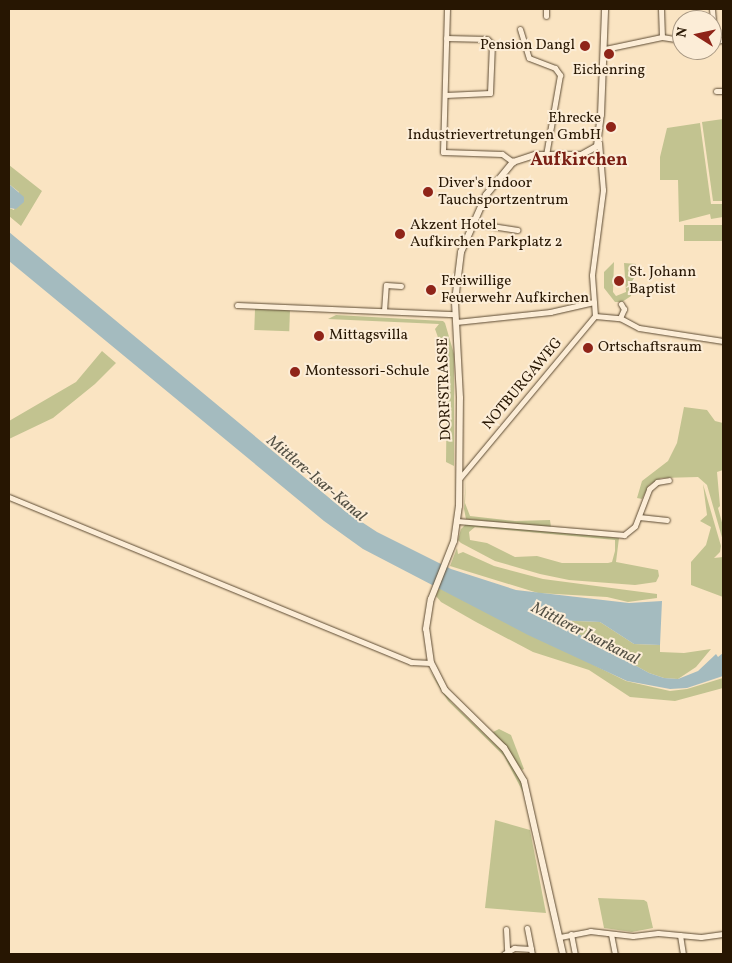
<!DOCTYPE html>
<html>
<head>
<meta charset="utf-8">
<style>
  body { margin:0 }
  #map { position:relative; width:732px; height:963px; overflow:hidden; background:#fae4c2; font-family:Vollkorn,serif }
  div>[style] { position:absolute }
  .green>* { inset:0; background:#c2c390; transform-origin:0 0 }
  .water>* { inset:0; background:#a4bbbf }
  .roads { filter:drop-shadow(0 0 1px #5c4a32) drop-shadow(0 0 1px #5c4a32) }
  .minor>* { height:5px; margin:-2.5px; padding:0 2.5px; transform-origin:2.5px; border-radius:2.5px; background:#fcedd7 }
  .tertiary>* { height:6px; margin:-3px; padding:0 3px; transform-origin:3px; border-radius:3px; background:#fcedd7 }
  .dots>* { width:14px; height:14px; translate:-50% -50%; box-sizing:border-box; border:2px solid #fcedd7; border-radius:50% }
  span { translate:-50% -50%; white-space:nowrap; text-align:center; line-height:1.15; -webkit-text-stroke:4px #fcedd7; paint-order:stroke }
  .poi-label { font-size:15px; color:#271602 }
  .right { translate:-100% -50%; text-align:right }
  .left { translate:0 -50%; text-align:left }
  .street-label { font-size:15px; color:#271602 }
  .water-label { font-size:16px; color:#535044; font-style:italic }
  .quarter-label { font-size:18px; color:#7a1f14; font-weight:700 }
  .frame { position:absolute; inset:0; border:10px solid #271602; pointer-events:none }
  .north { position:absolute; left:672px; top:10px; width:50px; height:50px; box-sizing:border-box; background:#fcedd7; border:1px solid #a79782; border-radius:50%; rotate:280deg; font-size:14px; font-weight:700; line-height:20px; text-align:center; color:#271602 }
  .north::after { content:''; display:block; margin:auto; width:18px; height:22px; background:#8f2418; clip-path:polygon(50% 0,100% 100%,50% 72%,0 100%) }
</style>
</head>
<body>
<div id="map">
  <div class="green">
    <div style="clip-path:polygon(723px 119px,723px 201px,713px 201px,702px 122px)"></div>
    <div style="clip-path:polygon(700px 123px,711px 204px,723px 204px,723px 217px,711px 219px,710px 214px,679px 222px,678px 180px,660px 180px,660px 157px,667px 128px)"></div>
    <div style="clip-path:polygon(9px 165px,42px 191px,21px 226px,9px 216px,9px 208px,14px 210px,19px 192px,9px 184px)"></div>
    <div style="left:723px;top:225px;width:16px;height:39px;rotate:90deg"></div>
    <div style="clip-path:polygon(614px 262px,613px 292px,616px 296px,626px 292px,624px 263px,636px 264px,631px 296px,622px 302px,615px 302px,604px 288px,604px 272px)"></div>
    <div style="left:255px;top:309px;width:35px;height:21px;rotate:2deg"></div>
    <div style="clip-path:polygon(336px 315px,443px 321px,445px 323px,454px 354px,454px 466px,446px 462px,447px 381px,444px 354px,435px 329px,439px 324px,328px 319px)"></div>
    <div style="clip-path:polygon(102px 351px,116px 363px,95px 384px,53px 418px,9px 439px,9px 421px,76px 382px)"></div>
    <div style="clip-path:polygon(684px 407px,707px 410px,715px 421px,723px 423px,723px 470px,717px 472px,720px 506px,718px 508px,723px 526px,723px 541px,707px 485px,698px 477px,661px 478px,649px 485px,642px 499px,637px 498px,642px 481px,668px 461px,677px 443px)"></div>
    <div style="clip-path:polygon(466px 477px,465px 503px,470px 516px,515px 521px,550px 520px,551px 527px,466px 519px,464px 509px)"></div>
    <div style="clip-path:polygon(703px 484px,721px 546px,720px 552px,714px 558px,723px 557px,723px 597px,691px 585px,691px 562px,706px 545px,711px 527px,700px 521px,707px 515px)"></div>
    <div style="clip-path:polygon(evenodd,466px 524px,619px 538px,616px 562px,658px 570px,659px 576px,656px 582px,635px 585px,569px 580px,540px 574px,495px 561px,461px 543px,458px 540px,461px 529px,466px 524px,475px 527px,615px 540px,615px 551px,612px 562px,608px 563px,562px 563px,537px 556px,515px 557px,487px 543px,470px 540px,469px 532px,475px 527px)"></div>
    <div style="clip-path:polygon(457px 548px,458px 554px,463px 552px,494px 566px,543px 579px,657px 594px,657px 598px,628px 602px,607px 597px,538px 593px,450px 566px)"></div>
    <div style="clip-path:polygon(439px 588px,626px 681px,670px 691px,687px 689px,723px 678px,723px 688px,675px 701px,630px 697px,589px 670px,533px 652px,476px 622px,441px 602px,436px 596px)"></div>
    <div style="clip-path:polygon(552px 620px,600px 622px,634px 644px,660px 645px,660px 652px,684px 653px,711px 649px,696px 667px,678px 679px,664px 678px,649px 673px)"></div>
    <div style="clip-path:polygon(428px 669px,451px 702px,505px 754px,522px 783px,525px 796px,504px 756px,448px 701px)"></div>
    <div style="clip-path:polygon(499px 729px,511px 735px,524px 769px,522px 770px,493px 732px)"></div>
    <div style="clip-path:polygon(495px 820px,530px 830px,546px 913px,485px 908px)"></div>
    <div style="clip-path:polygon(598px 898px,644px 900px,647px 902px,653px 928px,632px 932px,604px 928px)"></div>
  </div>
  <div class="water">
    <div style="clip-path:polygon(9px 184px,24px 197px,24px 202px,16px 209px,9px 208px)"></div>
    <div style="clip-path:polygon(9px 232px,345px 511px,377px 532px,451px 569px,516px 590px,629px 603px,662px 601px,660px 645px,634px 644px,600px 622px,553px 620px,649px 673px,664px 678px,678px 679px,698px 671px,716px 654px,718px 657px,723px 653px,723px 676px,687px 688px,670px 689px,627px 681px,528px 635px,363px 549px,324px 521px,9px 261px)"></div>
  </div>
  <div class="roads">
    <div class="minor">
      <div style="left:447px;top:9px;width:143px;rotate:91.6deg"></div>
      <div style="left:443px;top:152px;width:59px;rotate:1.9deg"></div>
      <div style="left:502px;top:154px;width:14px;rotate:36deg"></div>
      <div style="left:546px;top:9px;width:7px;rotate:90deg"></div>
      <div style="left:661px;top:9px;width:28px;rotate:88deg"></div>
      <div style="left:712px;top:9px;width:32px;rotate:85deg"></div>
      <div style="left:520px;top:29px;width:30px;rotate:73deg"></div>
      <div style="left:529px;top:58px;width:28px;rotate:21deg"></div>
      <div style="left:555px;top:68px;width:9px;rotate:54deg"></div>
      <div style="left:560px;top:75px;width:81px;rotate:99.9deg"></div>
      <div style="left:712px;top:41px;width:11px;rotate:-5deg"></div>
      <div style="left:605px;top:49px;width:58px;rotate:-11.9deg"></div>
      <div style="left:662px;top:37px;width:20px;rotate:9deg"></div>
      <div style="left:716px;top:91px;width:7px"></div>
      <div style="left:445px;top:95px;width:45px;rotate:-2.5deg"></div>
      <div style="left:490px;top:93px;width:49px;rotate:-87.7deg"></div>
      <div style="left:492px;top:44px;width:7px;rotate:-135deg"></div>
      <div style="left:487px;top:39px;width:41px;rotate:-178.6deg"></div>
      <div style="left:472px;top:223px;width:46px;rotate:8.8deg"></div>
      <div style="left:237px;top:305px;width:218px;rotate:2.4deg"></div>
      <div style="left:384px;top:311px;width:26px;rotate:-86deg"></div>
      <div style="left:386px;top:285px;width:15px;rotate:4deg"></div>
      <div style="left:595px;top:316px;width:25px;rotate:5deg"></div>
      <div style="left:620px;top:318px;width:10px;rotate:-66deg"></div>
      <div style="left:624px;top:309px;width:6px;rotate:-121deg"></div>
      <div style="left:620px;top:318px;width:21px;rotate:28deg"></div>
      <div style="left:639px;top:328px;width:85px;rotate:8.8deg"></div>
      <div style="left:456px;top:322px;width:95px;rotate:-6.1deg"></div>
      <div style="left:550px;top:312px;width:45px;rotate:-12.8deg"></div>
      <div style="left:459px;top:479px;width:212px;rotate:-50.2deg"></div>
      <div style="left:595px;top:316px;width:41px;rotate:-94.2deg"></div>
      <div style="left:592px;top:275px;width:86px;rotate:-82.6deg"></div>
      <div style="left:603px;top:190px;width:48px;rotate:-94.8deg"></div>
      <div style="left:9px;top:497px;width:435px;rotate:22.3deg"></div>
      <div style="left:411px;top:662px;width:20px;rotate:3deg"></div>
      <div style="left:639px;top:517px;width:28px;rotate:6deg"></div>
      <div style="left:457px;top:521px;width:168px;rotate:4.8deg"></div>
      <div style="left:624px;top:535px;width:14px;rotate:-39deg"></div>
      <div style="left:635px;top:526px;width:40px;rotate:-69deg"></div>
      <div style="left:649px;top:489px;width:11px;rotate:-41deg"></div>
      <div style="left:657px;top:482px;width:12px;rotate:-9deg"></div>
      <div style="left:527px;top:928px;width:21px;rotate:79deg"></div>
      <div style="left:506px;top:929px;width:21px;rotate:87deg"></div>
      <div style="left:571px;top:934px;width:20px;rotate:79deg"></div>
      <div style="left:611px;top:934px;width:20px;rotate:79deg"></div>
      <div style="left:680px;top:935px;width:19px;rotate:81deg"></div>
      <div style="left:560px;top:937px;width:31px;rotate:-11deg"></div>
      <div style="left:590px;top:931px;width:43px;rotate:6.6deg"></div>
      <div style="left:633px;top:936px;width:25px;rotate:-7deg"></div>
      <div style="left:658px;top:933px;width:43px;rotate:5.3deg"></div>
      <div style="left:701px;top:937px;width:22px;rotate:-8deg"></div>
      <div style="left:504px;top:954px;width:12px;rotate:-31deg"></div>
      <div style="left:514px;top:948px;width:17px;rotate:3deg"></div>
      <div style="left:531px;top:949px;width:5px;rotate:79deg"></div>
    </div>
    <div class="tertiary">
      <div style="left:563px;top:954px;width:177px;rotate:-102.7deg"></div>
      <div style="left:524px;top:781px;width:39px;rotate:-121deg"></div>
      <div style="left:504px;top:748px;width:83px;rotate:-135.5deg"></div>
      <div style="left:445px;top:690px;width:30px;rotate:-117deg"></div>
      <div style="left:431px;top:663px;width:34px;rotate:-98deg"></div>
      <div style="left:426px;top:629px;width:30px;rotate:-81deg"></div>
      <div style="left:431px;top:599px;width:62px;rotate:-68.4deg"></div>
      <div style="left:454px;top:541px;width:35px;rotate:-82deg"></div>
      <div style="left:459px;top:506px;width:108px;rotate:-89.5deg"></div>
      <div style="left:460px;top:398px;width:97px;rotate:-93deg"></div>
      <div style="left:455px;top:301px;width:49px;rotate:-83deg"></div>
      <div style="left:461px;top:252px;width:62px;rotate:-66.3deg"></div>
      <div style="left:486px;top:195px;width:43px;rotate:-50.7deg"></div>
      <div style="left:513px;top:162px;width:23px;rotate:-18deg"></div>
      <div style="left:535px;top:155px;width:46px"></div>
      <div style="left:581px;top:155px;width:18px;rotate:-29deg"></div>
      <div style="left:597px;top:146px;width:31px;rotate:-83deg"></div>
      <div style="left:601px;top:115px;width:106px;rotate:-87.8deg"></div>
    </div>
  </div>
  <div class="dots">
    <div style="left:585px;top:46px;background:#8f2418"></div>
    <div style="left:609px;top:54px;background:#8f2418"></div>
    <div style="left:611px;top:127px;background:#8f2418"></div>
    <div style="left:428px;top:192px;background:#8f2418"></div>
    <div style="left:400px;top:234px;background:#8f2418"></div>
    <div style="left:619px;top:281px;background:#8f2418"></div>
    <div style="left:431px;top:290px;background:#8f2418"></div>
    <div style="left:319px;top:336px;background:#8f2418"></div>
    <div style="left:588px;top:348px;background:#8f2418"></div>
    <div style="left:295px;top:372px;background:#8f2418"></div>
  </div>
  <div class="poi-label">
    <span class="right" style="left:575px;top:46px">Pension Dangl</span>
    <span style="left:609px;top:71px">Eichenring</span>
    <span class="right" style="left:601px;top:127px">Ehrecke<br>Industrievertretungen GmbH</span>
    <span class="left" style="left:438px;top:192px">Diver's Indoor<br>Tauchsportzentrum</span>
    <span class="left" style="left:410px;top:234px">Akzent Hotel<br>Aufkirchen Parkplatz 2</span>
    <span class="left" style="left:629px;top:281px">St. Johann<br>Baptist</span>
    <span class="left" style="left:441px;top:290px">Freiwillige<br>Feuerwehr Aufkirchen</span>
    <span class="left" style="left:329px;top:336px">Mittagsvilla</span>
    <span class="left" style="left:598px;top:348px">Ortschaftsraum</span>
    <span class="left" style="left:305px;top:372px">Montessori-Schule</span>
  </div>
  <div class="street-label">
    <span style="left:523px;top:384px;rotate:-50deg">NOTBURGAWEG</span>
    <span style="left:445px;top:389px;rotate:-92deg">DORFSTRASSE</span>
  </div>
  <div class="water-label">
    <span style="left:316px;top:479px;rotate:40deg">Mittlere-Isar-Kanal</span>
    <span style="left:585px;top:634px;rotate:27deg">Mittlerer Isarkanal</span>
  </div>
  <div class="quarter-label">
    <span style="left:579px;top:161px">Aufkirchen</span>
  </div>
  <div class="frame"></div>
  <div class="north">N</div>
</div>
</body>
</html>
